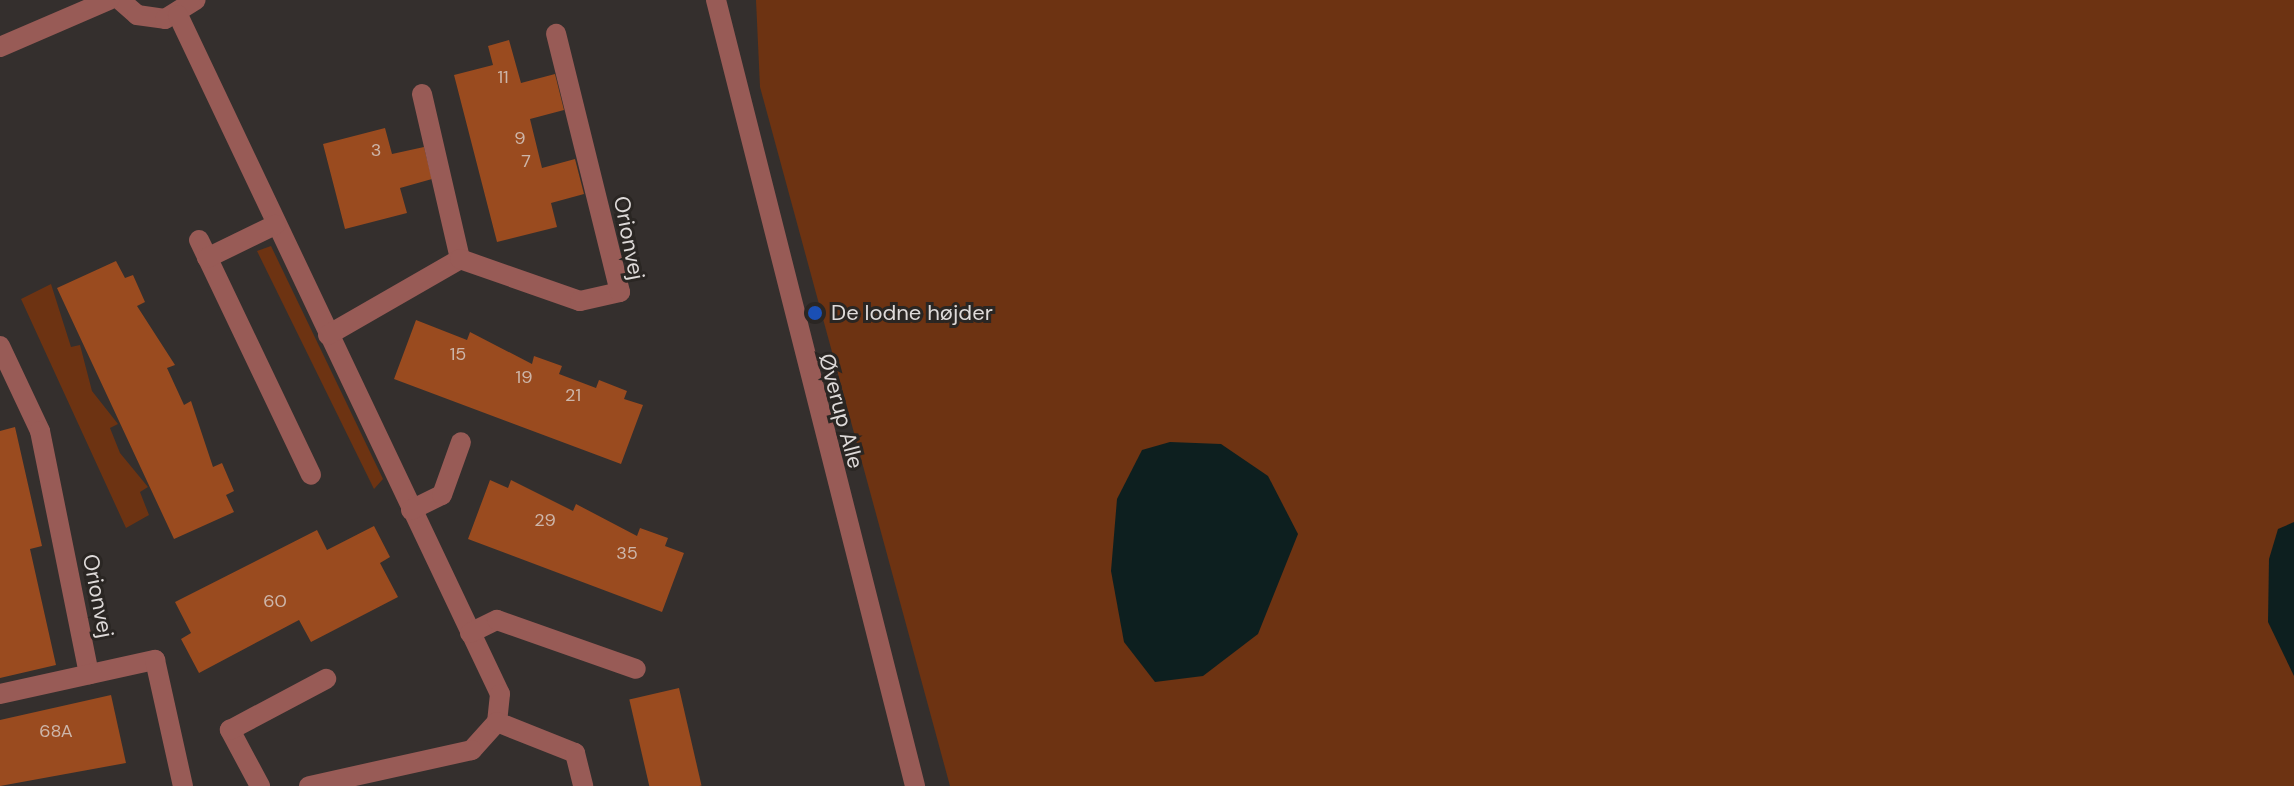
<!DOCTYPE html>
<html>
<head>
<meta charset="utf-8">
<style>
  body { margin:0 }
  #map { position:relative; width:2294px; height:786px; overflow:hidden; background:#342f2d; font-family:"DM Sans",sans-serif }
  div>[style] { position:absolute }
  .green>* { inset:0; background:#6d3312 }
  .water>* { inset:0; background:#0d1f1f }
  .building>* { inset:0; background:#9a4b1f; transform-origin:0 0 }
  .minor>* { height:20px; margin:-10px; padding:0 10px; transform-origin:10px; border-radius:10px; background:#985b56 }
  .dots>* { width:22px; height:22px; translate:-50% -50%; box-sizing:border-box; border:4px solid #2a2623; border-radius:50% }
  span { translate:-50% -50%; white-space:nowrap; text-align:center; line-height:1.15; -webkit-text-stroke:6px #2a2623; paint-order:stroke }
  .number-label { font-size:18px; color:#cdb6aa }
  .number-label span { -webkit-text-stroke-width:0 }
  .street-label { font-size:22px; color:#dedad9 }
  .poi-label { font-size:22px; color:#dedad9 }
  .left { translate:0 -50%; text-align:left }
</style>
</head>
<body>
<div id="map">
  <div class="green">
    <div style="clip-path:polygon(756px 0,2294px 0,2294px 786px,950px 786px,760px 87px)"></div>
    <div style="clip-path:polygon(271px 246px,383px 479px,374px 489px,257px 251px)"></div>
    <div style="clip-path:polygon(51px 284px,71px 347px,80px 345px,92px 391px,118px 424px,110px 428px,120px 453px,148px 487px,140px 492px,149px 515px,126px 528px,21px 299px)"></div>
  </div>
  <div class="water">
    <div style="clip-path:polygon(1170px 442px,1221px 444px,1268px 476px,1298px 534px,1258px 634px,1203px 676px,1155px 682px,1124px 642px,1111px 571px,1117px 499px,1142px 450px)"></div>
    <div style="clip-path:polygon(2294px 522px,2294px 676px,2268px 622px,2269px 559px,2278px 529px)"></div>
  </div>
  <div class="building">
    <div style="clip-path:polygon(509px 40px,521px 83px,555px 74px,564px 110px,530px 119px,542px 168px,575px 159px,584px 194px,551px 203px,557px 227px,497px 242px,454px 75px,493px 65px,488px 46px)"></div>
    <div style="clip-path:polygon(385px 128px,392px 154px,424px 147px,432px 179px,400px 188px,407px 213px,345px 229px,323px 144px)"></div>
    <div style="clip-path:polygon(116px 261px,125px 278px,133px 275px,145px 302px,137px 306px,175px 365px,167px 368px,184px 405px,191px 401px,213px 467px,222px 463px,234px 491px,226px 495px,234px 512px,174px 539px,57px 288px)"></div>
    <div style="clip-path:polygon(416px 320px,467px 340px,470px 332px,532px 364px,534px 356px,562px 366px,559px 374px,596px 388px,599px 380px,627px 391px,624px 399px,643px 405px,621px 464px,394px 379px)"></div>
    <div style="clip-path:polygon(15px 427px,42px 546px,30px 549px,56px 665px,0 678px,0 431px)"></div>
    <div style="clip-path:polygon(490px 480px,508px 488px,511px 480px,573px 511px,576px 504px,637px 536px,640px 528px,668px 538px,665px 546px,684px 553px,662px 612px,468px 539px)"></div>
    <div style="clip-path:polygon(374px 526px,390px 557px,380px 563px,398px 597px,311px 642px,299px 620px,199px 673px,181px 639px,191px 633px,175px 602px,317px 530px,327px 550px)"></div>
    <div style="left:679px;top:688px;width:100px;height:51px;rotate:77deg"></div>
    <div style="clip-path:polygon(111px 695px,126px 763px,0 786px,0 720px)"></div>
  </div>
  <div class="minor">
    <div style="left:120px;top:0;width:23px;rotate:41deg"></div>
    <div style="left:137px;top:15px;width:28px;rotate:8deg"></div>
    <div style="left:165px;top:19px;width:36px;rotate:-32deg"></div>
    <div style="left:716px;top:0;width:811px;rotate:75.79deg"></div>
    <div style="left:178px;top:15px;width:751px;rotate:64.63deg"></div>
    <div style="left:500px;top:694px;width:28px;rotate:96deg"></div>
    <div style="left:497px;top:722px;width:38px;rotate:132deg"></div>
    <div style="left:472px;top:750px;width:167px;rotate:167.5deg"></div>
    <div style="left:0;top:47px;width:119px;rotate:-23.3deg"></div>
    <div style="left:422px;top:94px;width:169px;rotate:77deg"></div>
    <div style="left:199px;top:240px;width:260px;rotate:64.5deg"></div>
    <div style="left:207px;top:258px;width:76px;rotate:-25.9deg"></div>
    <div style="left:328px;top:335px;width:152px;rotate:-29.9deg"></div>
    <div style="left:460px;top:259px;width:127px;rotate:19.3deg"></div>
    <div style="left:580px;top:301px;width:41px;rotate:-12.7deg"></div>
    <div style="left:620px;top:292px;width:266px;rotate:-103.9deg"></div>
    <div style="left:0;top:346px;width:94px;rotate:64.8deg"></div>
    <div style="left:40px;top:431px;width:248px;rotate:78.6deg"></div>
    <div style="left:411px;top:510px;width:34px;rotate:-26deg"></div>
    <div style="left:442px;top:495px;width:56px;rotate:-70.3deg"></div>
    <div style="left:470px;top:633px;width:30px;rotate:-26deg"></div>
    <div style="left:497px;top:620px;width:147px;rotate:19.4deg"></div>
    <div style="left:0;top:694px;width:159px;rotate:-12.4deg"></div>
    <div style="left:155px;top:660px;width:129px;rotate:77.5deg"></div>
    <div style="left:497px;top:722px;width:84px;rotate:21.7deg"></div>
    <div style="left:575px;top:753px;width:34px;rotate:76deg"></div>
    <div style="left:260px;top:786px;width:64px;rotate:-118.2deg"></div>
    <div style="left:230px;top:730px;width:109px;rotate:-28deg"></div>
  </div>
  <div class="dots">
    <div style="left:815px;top:313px;background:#1a4fb4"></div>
  </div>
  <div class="number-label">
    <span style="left:503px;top:77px">11</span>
    <span style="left:520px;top:138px">9</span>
    <span style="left:376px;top:150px">3</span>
    <span style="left:526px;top:161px">7</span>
    <span style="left:458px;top:354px">15</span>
    <span style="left:524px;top:377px">19</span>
    <span style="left:573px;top:395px">21</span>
    <span style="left:545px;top:520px">29</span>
    <span style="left:627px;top:553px">35</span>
    <span style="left:275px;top:601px">60</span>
    <span style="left:56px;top:731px">68A</span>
  </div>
  <div class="street-label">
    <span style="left:629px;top:238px;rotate:79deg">Orionvej</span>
    <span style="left:841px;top:411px;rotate:75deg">Øverup Alle</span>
    <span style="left:98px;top:596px;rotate:79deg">Orionvej</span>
  </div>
  <div class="poi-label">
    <span class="left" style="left:831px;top:313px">De lodne højder</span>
  </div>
</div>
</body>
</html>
